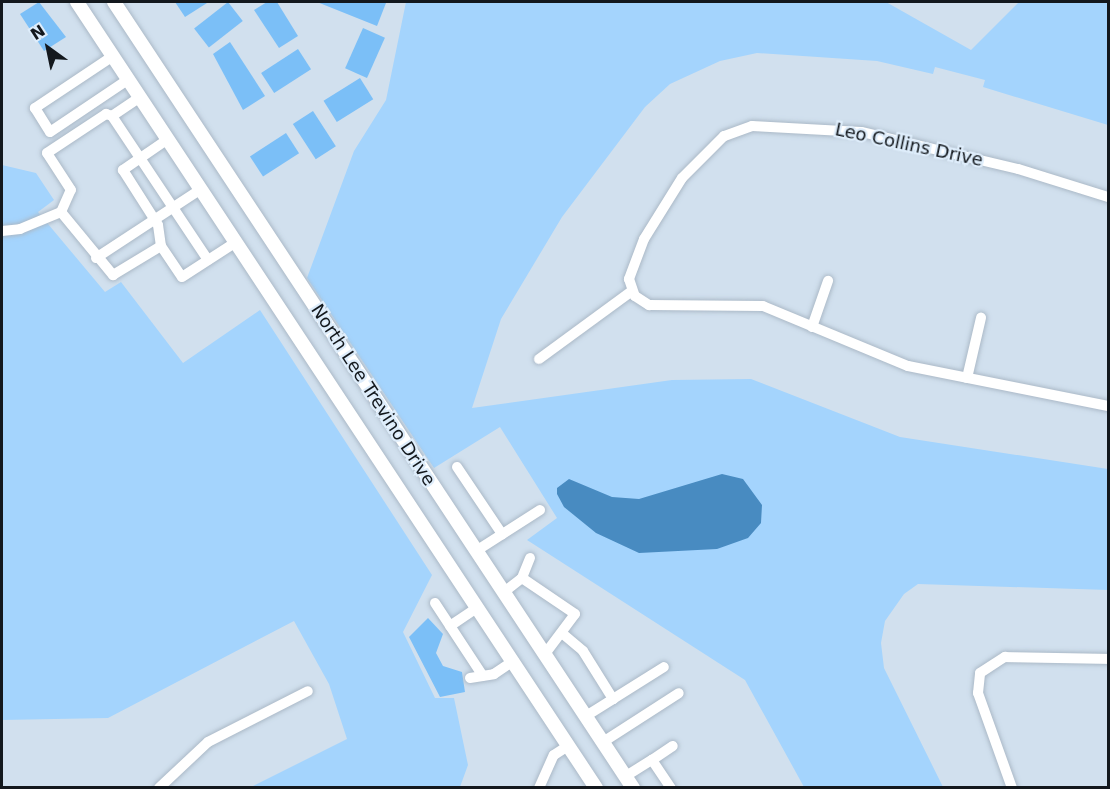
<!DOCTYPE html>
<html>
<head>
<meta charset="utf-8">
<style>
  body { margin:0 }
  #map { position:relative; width:1110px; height:789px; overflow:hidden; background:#d1e0ee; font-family:"DejaVu Sans",sans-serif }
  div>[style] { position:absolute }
  .green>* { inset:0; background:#a4d4fd }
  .water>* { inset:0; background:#488bc1 }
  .building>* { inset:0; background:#7bbff7; transform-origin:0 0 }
  .roads { filter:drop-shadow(0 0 2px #abb9c7) drop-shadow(0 0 2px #abb9c7) }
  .minor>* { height:10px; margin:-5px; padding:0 5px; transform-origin:5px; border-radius:5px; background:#fff }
  .major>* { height:14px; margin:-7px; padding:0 7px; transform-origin:7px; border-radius:7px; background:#fff }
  span { translate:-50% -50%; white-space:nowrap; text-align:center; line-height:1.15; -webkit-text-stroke:4.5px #deedfb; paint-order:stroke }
  .street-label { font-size:18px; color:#13181d }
  .frame { position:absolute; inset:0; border:3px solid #13181d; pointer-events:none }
  .north { position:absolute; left:18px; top:18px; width:60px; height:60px; -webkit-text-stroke:4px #deedfb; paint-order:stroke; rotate:327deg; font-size:16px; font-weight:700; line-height:24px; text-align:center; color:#13181d }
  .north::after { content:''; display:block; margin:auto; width:21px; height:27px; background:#13181d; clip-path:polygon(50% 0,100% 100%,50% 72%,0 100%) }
</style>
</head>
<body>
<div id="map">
  <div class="green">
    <div style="clip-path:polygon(406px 2px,886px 2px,971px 50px,1019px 2px,1108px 2px,1108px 125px,983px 87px,985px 80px,935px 67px,933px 74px,877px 61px,757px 53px,720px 61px,670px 84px,645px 107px,562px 217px,501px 319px,472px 408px,672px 380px,751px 379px,900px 437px,1108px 469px,1108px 590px,918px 584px,904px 594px,885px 621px,881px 643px,884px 668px,943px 787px,804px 787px,745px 680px,527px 540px,557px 518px,500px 427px,434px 468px,307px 278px,354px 151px,386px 100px)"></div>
    <div style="clip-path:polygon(2px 165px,36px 173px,54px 200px,38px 212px,105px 292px,121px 282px,183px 363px,260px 310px,432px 575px,403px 632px,435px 698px,454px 698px,468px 765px,460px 787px,251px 787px,347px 739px,329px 684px,294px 621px,108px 718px,2px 720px)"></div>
  </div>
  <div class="water">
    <div style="clip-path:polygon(722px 474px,743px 479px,762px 505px,761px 523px,748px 538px,717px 549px,639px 553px,596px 533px,564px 507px,557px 494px,557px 488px,569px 479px,612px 497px,639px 499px)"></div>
  </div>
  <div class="building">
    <div style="clip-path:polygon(39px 2px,66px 37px,44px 51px,20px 14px)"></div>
    <div style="clip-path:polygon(175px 2px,206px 2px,207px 3px,185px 17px)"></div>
    <div style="left:228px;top:2px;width:24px;height:43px;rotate:52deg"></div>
    <div style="clip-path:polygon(267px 2px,277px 2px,298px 36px,279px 48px,254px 10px)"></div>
    <div style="clip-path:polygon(317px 2px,382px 2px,386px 3px,377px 26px)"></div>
    <div style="left:363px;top:28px;width:24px;height:44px;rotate:24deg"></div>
    <div style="clip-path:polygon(230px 42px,265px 96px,243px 110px,213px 54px)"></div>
    <div style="left:298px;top:49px;width:24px;height:44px;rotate:57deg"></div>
    <div style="left:360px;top:78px;width:25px;height:43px;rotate:58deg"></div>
    <div style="left:313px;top:111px;width:42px;height:24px;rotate:57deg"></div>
    <div style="left:286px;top:133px;width:24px;height:43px;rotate:57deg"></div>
    <div style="clip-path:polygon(428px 618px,443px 634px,436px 653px,443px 666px,462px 672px,465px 692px,440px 697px,409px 637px)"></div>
  </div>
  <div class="roads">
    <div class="minor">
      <div style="left:113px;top:56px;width:94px;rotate:146.3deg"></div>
      <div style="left:35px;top:108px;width:28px;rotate:58deg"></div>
      <div style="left:50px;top:132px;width:95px;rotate:-33.9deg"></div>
      <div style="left:112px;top:116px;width:34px;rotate:-34deg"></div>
      <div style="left:168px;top:139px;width:55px;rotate:145.4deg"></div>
      <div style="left:123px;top:170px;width:65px;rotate:57.5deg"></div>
      <div style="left:158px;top:225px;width:21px;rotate:82deg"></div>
      <div style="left:161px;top:246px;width:37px;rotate:56deg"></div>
      <div style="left:182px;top:277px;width:64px;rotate:-32.9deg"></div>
      <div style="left:1108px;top:197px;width:94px;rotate:-162.7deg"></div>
      <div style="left:1018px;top:169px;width:161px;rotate:-166.7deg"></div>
      <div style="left:861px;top:132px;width:109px;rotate:-176.8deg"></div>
      <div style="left:752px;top:126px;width:30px;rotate:160deg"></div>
      <div style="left:724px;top:136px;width:59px;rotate:135deg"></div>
      <div style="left:682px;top:178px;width:72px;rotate:121.9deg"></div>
      <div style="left:644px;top:239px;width:43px;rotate:110.6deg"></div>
      <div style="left:629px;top:279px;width:18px;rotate:71deg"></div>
      <div style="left:635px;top:296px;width:17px;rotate:33deg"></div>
      <div style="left:649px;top:305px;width:114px;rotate:0.5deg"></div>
      <div style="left:763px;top:306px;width:157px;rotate:22.5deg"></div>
      <div style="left:908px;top:366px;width:204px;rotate:11.3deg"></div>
      <div style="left:61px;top:212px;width:82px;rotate:50.5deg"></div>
      <div style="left:113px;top:275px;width:56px;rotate:-31.1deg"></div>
      <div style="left:2px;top:231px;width:18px;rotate:-6deg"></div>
      <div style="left:20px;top:229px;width:44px;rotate:-22.5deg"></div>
      <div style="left:61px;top:212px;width:24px;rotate:-66deg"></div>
      <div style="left:71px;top:190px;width:44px;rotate:-123deg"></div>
      <div style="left:47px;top:153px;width:71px;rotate:-33.5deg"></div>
      <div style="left:106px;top:114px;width:6px;rotate:18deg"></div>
      <div style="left:112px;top:116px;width:173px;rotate:56.3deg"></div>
      <div style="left:96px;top:258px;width:126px;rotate:-33.3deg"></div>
      <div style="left:812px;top:327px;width:49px;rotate:-70.8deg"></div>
      <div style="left:539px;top:359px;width:115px;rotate:-36.2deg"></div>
      <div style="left:967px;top:378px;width:62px;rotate:-76.9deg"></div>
      <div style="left:457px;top:467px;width:81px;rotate:56.1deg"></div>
      <div style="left:476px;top:551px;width:76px;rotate:-32.6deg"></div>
      <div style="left:530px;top:558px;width:22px;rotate:112deg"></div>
      <div style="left:522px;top:578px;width:64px;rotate:34.2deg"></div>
      <div style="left:575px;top:614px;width:50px;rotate:126.9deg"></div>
      <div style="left:504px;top:592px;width:23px;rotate:-38deg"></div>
      <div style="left:435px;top:603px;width:87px;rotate:56.7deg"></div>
      <div style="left:450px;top:626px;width:32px;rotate:-34deg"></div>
      <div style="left:563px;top:634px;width:26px;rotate:40deg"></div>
      <div style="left:583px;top:651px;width:57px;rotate:58deg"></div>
      <div style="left:613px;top:699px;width:60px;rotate:-32.1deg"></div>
      <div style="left:470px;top:678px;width:24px;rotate:-9deg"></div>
      <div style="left:494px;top:674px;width:23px;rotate:-34deg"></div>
      <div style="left:586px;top:716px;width:32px;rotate:-32deg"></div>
      <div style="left:603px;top:742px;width:90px;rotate:-32.8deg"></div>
      <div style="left:652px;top:760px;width:25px;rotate:-34deg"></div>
      <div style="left:626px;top:776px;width:31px;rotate:-32deg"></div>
      <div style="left:652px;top:760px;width:34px;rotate:56deg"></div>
      <div style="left:159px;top:788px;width:67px;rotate:-43.2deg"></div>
      <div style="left:208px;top:742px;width:112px;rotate:-27deg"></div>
      <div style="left:539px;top:788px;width:36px;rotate:-66deg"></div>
      <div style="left:554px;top:755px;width:17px;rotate:-33deg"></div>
      <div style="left:1012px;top:788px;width:101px;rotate:-109.7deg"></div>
      <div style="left:978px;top:693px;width:20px;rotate:-84deg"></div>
      <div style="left:980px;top:673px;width:30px;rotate:-33deg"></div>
      <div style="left:1005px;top:657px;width:103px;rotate:1.1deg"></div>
    </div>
    <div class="major">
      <div style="left:77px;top:2px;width:942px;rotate:56.56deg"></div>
      <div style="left:114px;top:2px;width:942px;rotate:56.56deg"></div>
    </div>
  </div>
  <div class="street-label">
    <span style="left:909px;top:145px;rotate:12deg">Leo Collins Drive</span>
    <span style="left:373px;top:395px;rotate:57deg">North Lee Trevino Drive</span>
  </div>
  <div class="frame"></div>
  <div class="north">N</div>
</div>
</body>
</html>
